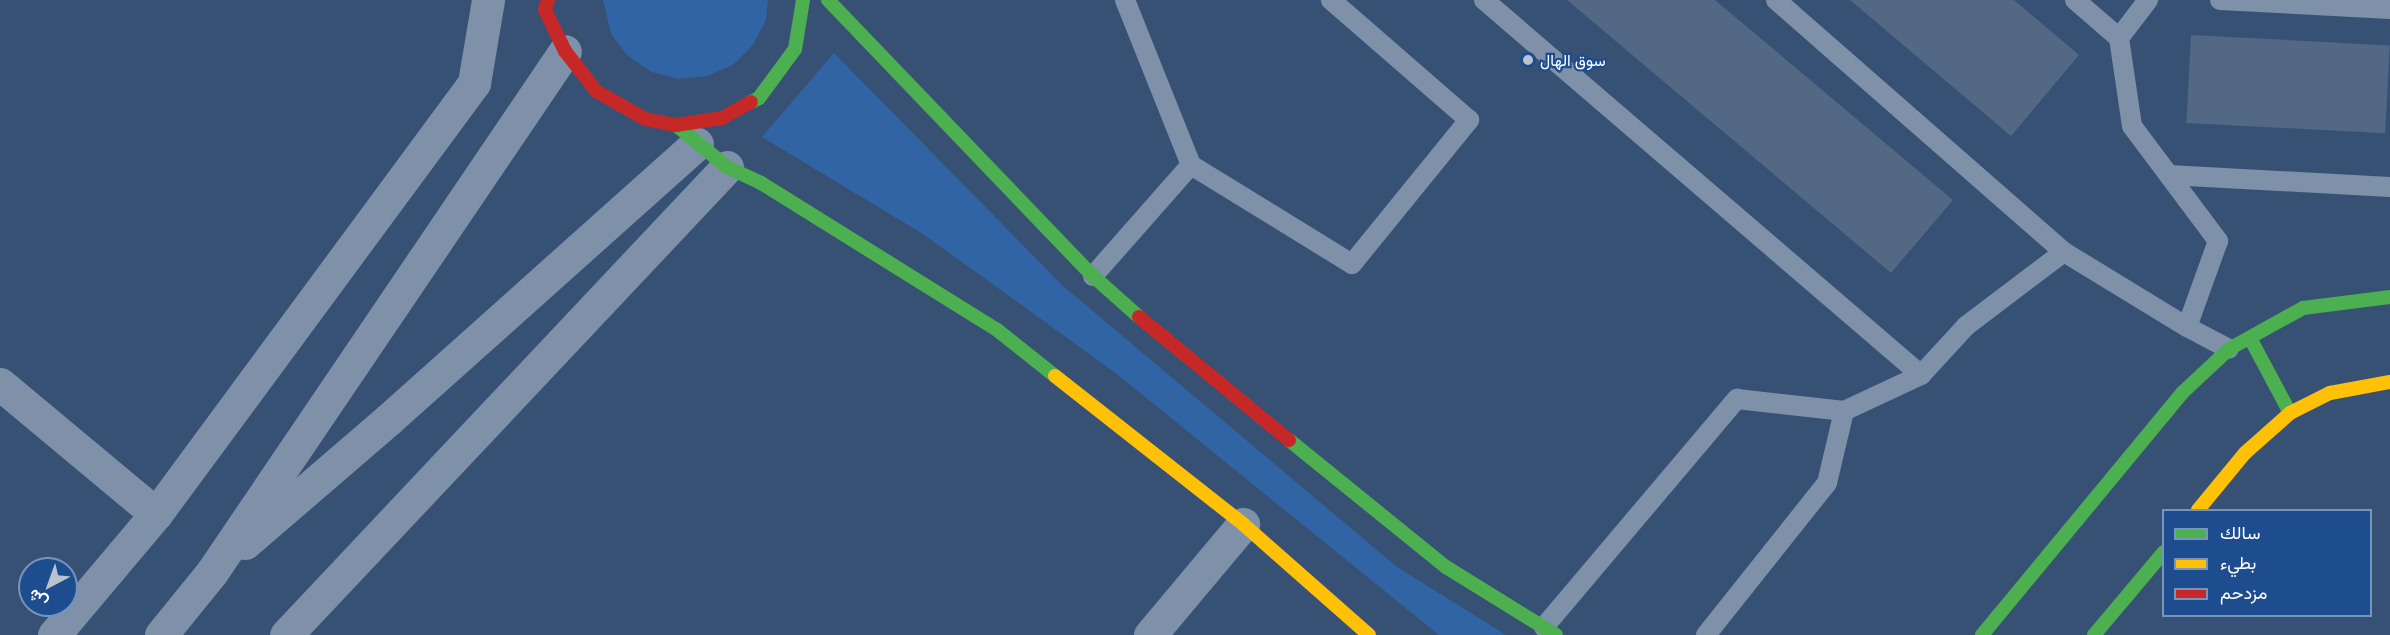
<!DOCTYPE html>
<html>
<head>
<meta charset="utf-8">
<style>
  body { margin:0 }
  #map { position:relative; width:2390px; height:635px; overflow:hidden; background:#375175; font-family:"Noto Sans",Vazirmatn,sans-serif }
  div>[style] { position:absolute }
  .green>* { inset:0; background:#3164a5 }
  .building>* { inset:0; background:#536884; transform-origin:0 0 }
  .lane>* { height:20px; margin:-10px; padding:0 10px; transform-origin:10px; border-radius:10px; background:#7e91a8 }
  .street>* { height:33px; margin:-16.5px; padding:0 16.5px; transform-origin:16.5px; border-radius:16.5px; background:#7e91a8 }
  .fast>* { height:14px; margin:-7px; padding:0 7px; transform-origin:7px; border-radius:7px; background:#4caf50 }
  .slow>* { height:14px; margin:-7px; padding:0 7px; transform-origin:7px; border-radius:7px; background:#ffc107 }
  .jam>* { height:14px; margin:-7px; padding:0 7px; transform-origin:7px; border-radius:7px; background:#c62828 }
  .dots>* { width:16px; height:16px; translate:-50% -50%; box-sizing:border-box; border:3px solid #1d4d8f; border-radius:50% }
  span { translate:-50% -50%; white-space:nowrap; text-align:center; line-height:1.15; -webkit-text-stroke:4.5px #1d4d8f; paint-order:stroke }
  .poi-label { font-size:16px; color:#fff }
  .left { translate:0 -50%; text-align:left }
  .legend { position:absolute; left:2162px; top:509px; width:210px; height:108px; box-sizing:border-box; background:#1d4d8f; border:2px solid #7794bc; margin:0; padding:8px 10px; list-style:none; font-size:18px; color:#fff }
  .legend li { display:flex; align-items:center; gap:12px; height:30px }
  .legend b { width:30px; border:2px solid #7794bc }
  .north { position:absolute; left:18px; top:557px; width:60px; height:60px; box-sizing:border-box; background:#1d4d8f; border:2px solid #7794bc; border-radius:50%; rotate:221deg; font-size:16px; font-weight:700; line-height:24px; text-align:center; color:#fff }
  .north::after { content:''; display:block; margin:auto; width:21px; height:27px; background:#b9c2cf; clip-path:polygon(50% 0,100% 100%,50% 72%,0 100%) }
</style>
</head>
<body>
<div id="map">
  <div class="green">
    <div style="clip-path:polygon(603px 0,768px 0,766px 20px,753px 45px,733px 65px,707px 76px,679px 79px,652px 72px,628px 56px,611px 34px)"></div>
    <div style="clip-path:polygon(834px 53px,1063px 286px,1397px 567px,1506px 635px,1439px 635px,1113px 371px,923px 234px,762px 137px)"></div>
  </div>
  <div class="building">
    <div style="clip-path:polygon(1567px 0,1715px 0,1953px 200px,1891px 273px)"></div>
    <div style="clip-path:polygon(1850px 0,2014px 0,2079px 55px,2011px 136px)"></div>
    <div style="left:2191px;top:35px;width:199px;height:88px;rotate:3deg"></div>
  </div>
  <div class="lane">
    <div style="left:1125px;top:0;width:178px;rotate:68.2deg"></div>
    <div style="left:1191px;top:165px;width:189px;rotate:31.6deg"></div>
    <div style="left:1352px;top:264px;width:186px;rotate:-50.9deg"></div>
    <div style="left:1469px;top:120px;width:183px;rotate:-139deg"></div>
    <div style="left:1484px;top:0;width:576px;rotate:40.63deg"></div>
    <div style="left:1776px;top:0;width:383px;rotate:41.2deg"></div>
    <div style="left:2075px;top:0;width:58px;rotate:40.8deg"></div>
    <div style="left:2119px;top:38px;width:89px;rotate:81.6deg"></div>
    <div style="left:2132px;top:126px;width:144px;rotate:53.2deg"></div>
    <div style="left:2218px;top:241px;width:91px;rotate:109.8deg"></div>
    <div style="left:2220px;top:0;width:170px;rotate:3deg"></div>
    <div style="left:2119px;top:38px;width:48px;rotate:-52.7deg"></div>
    <div style="left:2169px;top:175px;width:221px;rotate:3.1deg"></div>
    <div style="left:1093px;top:276px;width:148px;rotate:-48.6deg"></div>
    <div style="left:1544px;top:627px;width:299px;rotate:-49.8deg"></div>
    <div style="left:1737px;top:399px;width:108px;rotate:6.4deg"></div>
    <div style="left:1844px;top:411px;width:85px;rotate:-25.1deg"></div>
    <div style="left:1921px;top:375px;width:67px;rotate:-47.4deg"></div>
    <div style="left:1966px;top:326px;width:123px;rotate:-37.1deg"></div>
    <div style="left:2064px;top:252px;width:144px;rotate:31.4deg"></div>
    <div style="left:2187px;top:327px;width:47px;rotate:27.6deg"></div>
    <div style="left:1706px;top:635px;width:194px;rotate:-51.5deg"></div>
    <div style="left:1827px;top:483px;width:74px;rotate:-76.7deg"></div>
  </div>
  <div class="street">
    <div style="left:0;top:384px;width:203px;rotate:39.8deg"></div>
    <div style="left:245px;top:543px;width:190px;rotate:-40.7deg"></div>
    <div style="left:389px;top:419px;width:413px;rotate:-41.8deg"></div>
    <div style="left:54px;top:635px;width:158px;rotate:-49.9deg"></div>
    <div style="left:156px;top:514px;width:536px;rotate:-53.58deg"></div>
    <div style="left:474px;top:83px;width:84px;rotate:-80.4deg"></div>
    <div style="left:161px;top:635px;width:81px;rotate:-51deg"></div>
    <div style="left:212px;top:572px;width:629px;rotate:-55.88deg"></div>
    <div style="left:286px;top:635px;width:643px;rotate:-46.7deg"></div>
    <div style="left:1150px;top:635px;width:145px;rotate:-50deg"></div>
  </div>
  <div class="fast">
    <div style="left:828px;top:0;width:383px;rotate:46.2deg"></div>
    <div style="left:1093px;top:276px;width:62px;rotate:41.7deg"></div>
    <div style="left:751px;top:102px;width:9px;rotate:-27deg"></div>
    <div style="left:759px;top:98px;width:61px;rotate:-53.7deg"></div>
    <div style="left:795px;top:49px;width:50px;rotate:-80.7deg"></div>
    <div style="left:676px;top:125px;width:66px;rotate:39.5deg"></div>
    <div style="left:727px;top:167px;width:38px;rotate:25deg"></div>
    <div style="left:761px;top:183px;width:277px;rotate:31.9deg"></div>
    <div style="left:996px;top:329px;width:75px;rotate:38.5deg"></div>
    <div style="left:2250px;top:338px;width:85px;rotate:61.9deg"></div>
    <div style="left:1289px;top:440px;width:202px;rotate:39deg"></div>
    <div style="left:1446px;top:567px;width:129px;rotate:31.7deg"></div>
    <div style="left:1982px;top:635px;width:314px;rotate:-50.4deg"></div>
    <div style="left:2182px;top:393px;width:64px;rotate:-43.1deg"></div>
    <div style="left:2229px;top:349px;width:85px;rotate:-29deg"></div>
    <div style="left:2303px;top:308px;width:88px;rotate:-7.2deg"></div>
    <div style="left:2094px;top:635px;width:109px;rotate:-49.9deg"></div>
  </div>
  <div class="slow">
    <div style="left:1055px;top:376px;width:239px;rotate:38.2deg"></div>
    <div style="left:1243px;top:524px;width:168px;rotate:41.4deg"></div>
    <div style="left:2198px;top:510px;width:74px;rotate:-50.5deg"></div>
    <div style="left:2245px;top:453px;width:60px;rotate:-41.6deg"></div>
    <div style="left:2290px;top:413px;width:45px;rotate:-26.6deg"></div>
    <div style="left:2330px;top:393px;width:61px;rotate:-10.4deg"></div>
  </div>
  <div class="jam">
    <div style="left:548px;top:0;width:10px;rotate:107deg"></div>
    <div style="left:545px;top:10px;width:46px;rotate:64deg"></div>
    <div style="left:565px;top:51px;width:51px;rotate:52.2deg"></div>
    <div style="left:596px;top:91px;width:56px;rotate:29.7deg"></div>
    <div style="left:645px;top:119px;width:32px;rotate:11deg"></div>
    <div style="left:676px;top:125px;width:47px;rotate:-8.7deg"></div>
    <div style="left:722px;top:118px;width:33px;rotate:-29deg"></div>
    <div style="left:1139px;top:317px;width:194px;rotate:39.4deg"></div>
  </div>
  <div class="dots">
    <div style="left:1528px;top:60px;background:#b9c2cf"></div>
  </div>
  <div class="poi-label">
    <span class="left" style="left:1540px;top:60px">سوق الهال</span>
  </div>
  <ul class="legend">
  <li><b style="height:8px;background:#4caf50"></b>سالك</li>
  <li><b style="height:8px;background:#ffc107"></b>بطيء</li>
  <li><b style="height:8px;background:#c62828"></b>مزدحم</li>
  </ul>
  <div class="north">ش</div>
</div>
</body>
</html>
